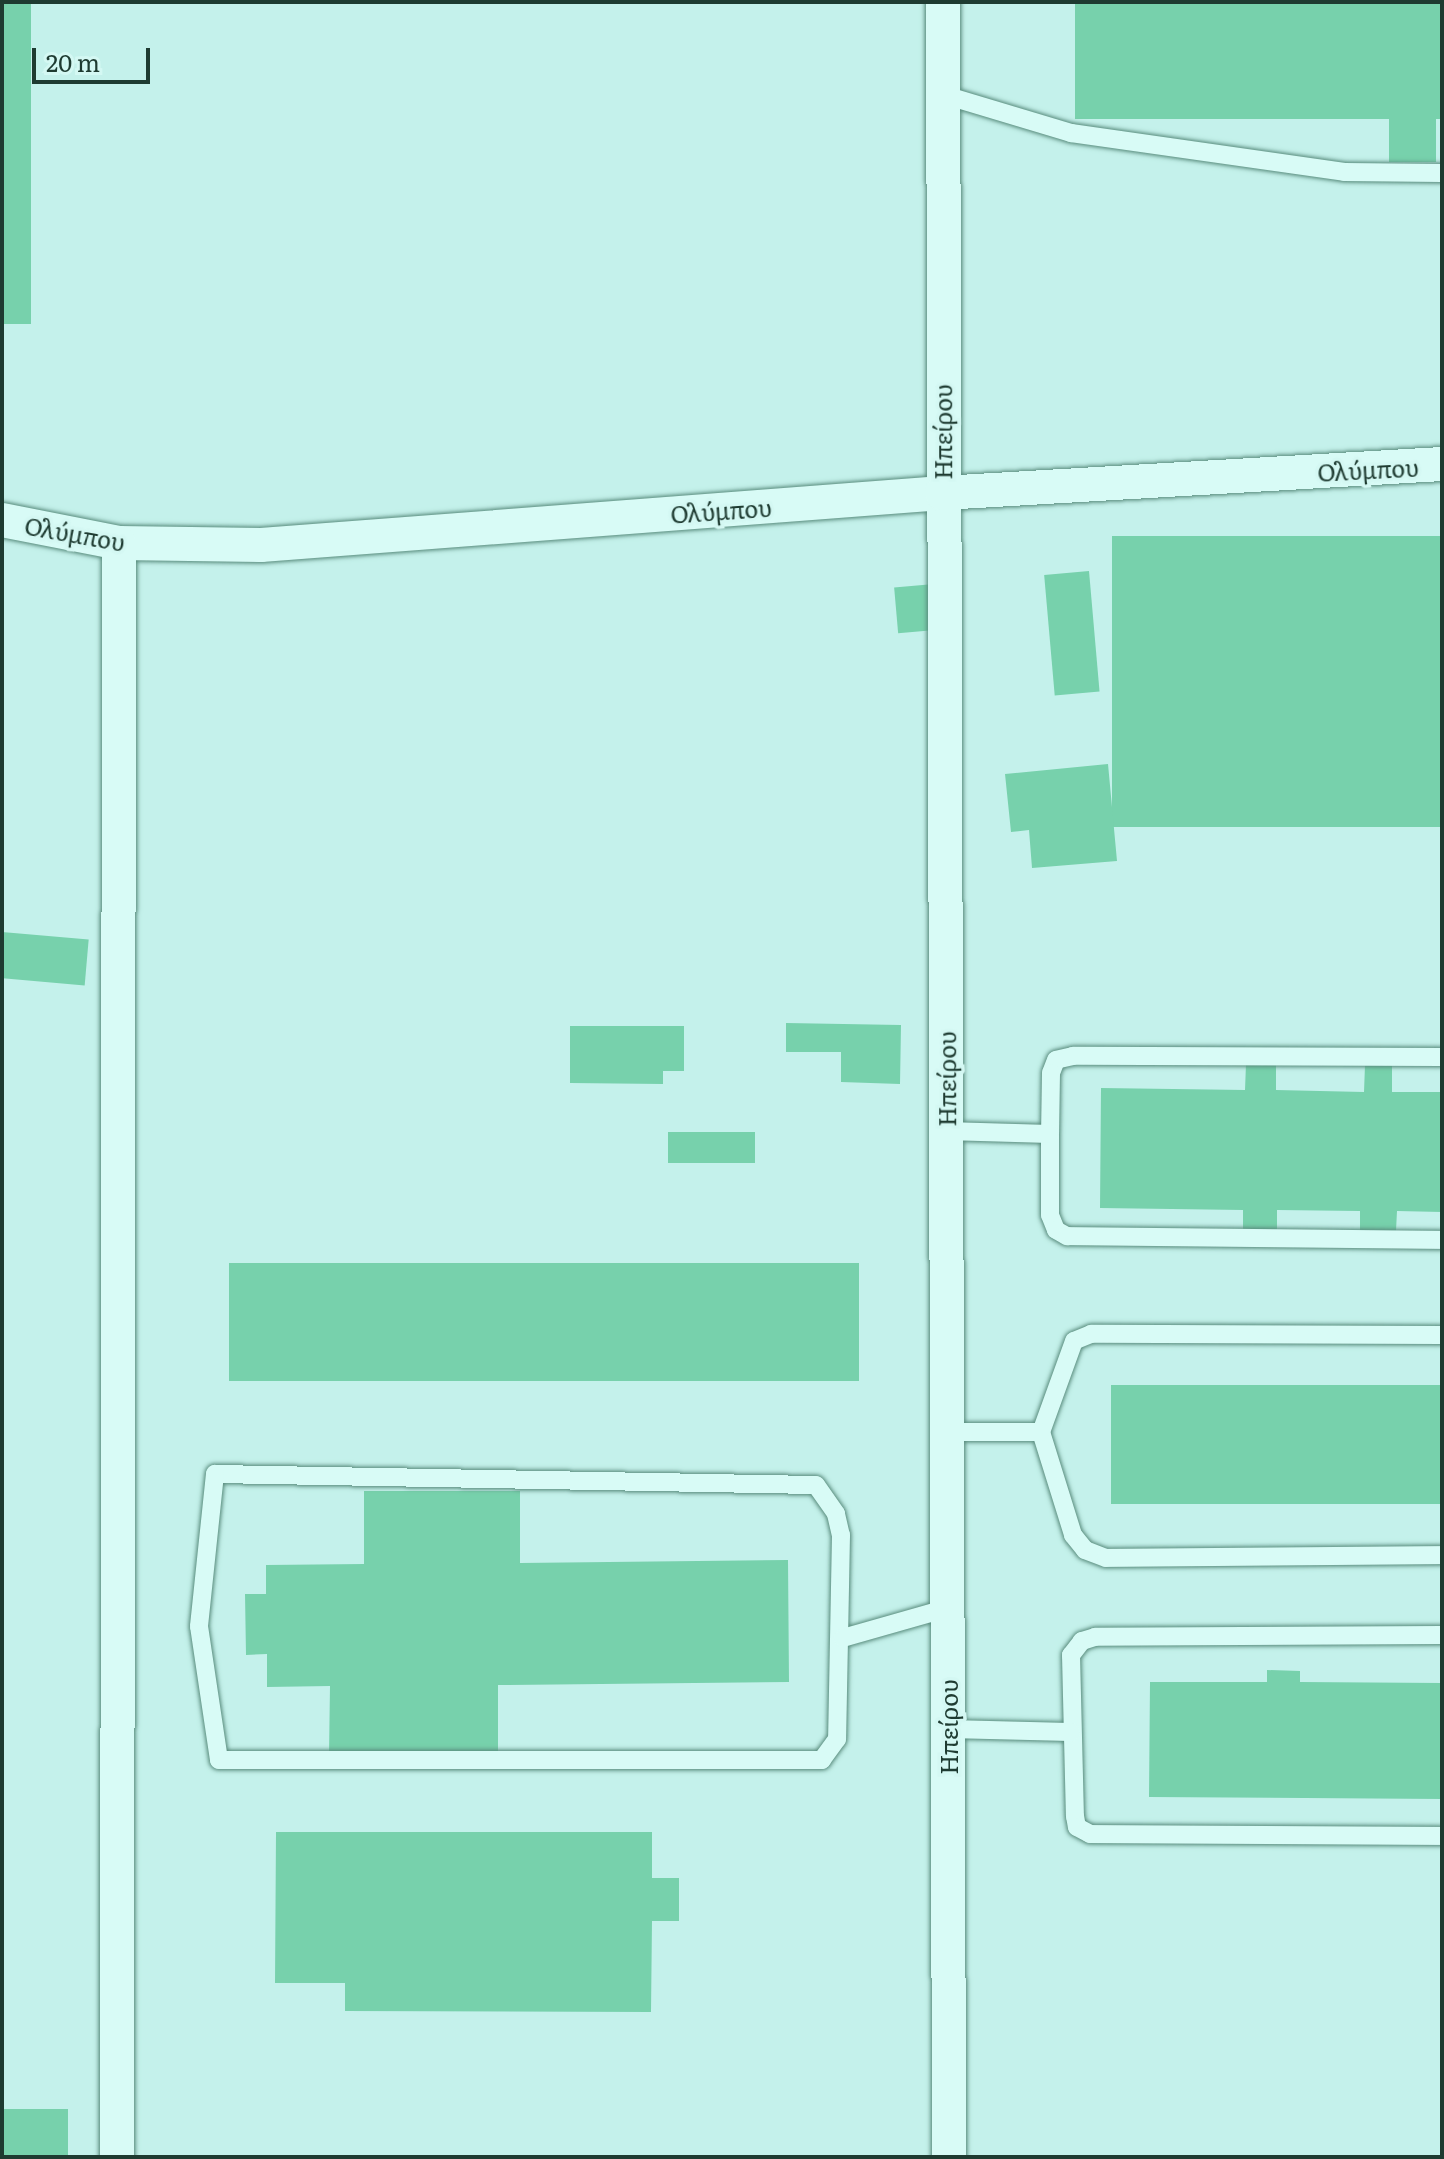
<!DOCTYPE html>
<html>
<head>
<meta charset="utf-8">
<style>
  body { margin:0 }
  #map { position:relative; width:1444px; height:2159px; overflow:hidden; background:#c4f1eb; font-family:Literata,serif }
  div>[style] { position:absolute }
  .building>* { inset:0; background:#77d1ac; transform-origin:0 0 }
  .roads { filter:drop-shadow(0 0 2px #598c7d) drop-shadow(0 0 2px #598c7d) }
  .service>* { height:18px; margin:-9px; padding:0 9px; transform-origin:9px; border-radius:9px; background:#d8fbf6 }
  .minor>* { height:34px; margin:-17px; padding:0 17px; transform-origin:17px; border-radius:17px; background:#d8fbf6 }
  span { translate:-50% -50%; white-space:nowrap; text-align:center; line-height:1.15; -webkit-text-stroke:7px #d4f8f3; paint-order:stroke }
  .street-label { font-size:24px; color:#1e3b31 }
  .frame { position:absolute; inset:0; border:4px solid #1e3b31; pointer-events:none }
  .scale { position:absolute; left:32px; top:48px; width:118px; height:36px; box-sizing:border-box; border:4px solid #1e3b31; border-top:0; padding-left:10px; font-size:24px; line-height:28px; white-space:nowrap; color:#1e3b31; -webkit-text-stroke:6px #d4f8f3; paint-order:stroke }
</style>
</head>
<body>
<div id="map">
  <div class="building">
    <div style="left:2px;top:2px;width:29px;height:322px"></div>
    <div style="clip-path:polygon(1075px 2px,1442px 2px,1442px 119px,1436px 119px,1436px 162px,1389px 162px,1389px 119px,1075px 119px)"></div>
    <div style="left:1442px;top:536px;width:291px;height:330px;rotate:90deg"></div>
    <div style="left:1089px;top:571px;width:121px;height:45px;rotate:85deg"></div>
    <div style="left:934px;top:584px;width:46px;height:40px;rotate:85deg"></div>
    <div style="clip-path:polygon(1108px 764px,1117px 861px,1032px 868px,1029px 830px,1011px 832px,1005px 774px)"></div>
    <div style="left:2px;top:932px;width:87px;height:46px;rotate:5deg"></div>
    <div style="clip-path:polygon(786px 1023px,901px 1025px,900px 1084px,841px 1082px,841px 1052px,786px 1052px)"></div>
    <div style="clip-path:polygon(570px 1026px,684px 1026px,684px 1071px,663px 1071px,663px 1084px,570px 1083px)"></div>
    <div style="clip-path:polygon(1246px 1064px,1276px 1065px,1276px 1090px,1364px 1092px,1365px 1065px,1392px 1065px,1392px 1092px,1442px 1092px,1442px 1212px,1397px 1211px,1396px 1231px,1360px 1231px,1360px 1211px,1277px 1210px,1277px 1231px,1243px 1231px,1243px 1210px,1100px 1208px,1101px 1088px,1245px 1090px)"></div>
    <div style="left:668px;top:1132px;width:87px;height:31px"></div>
    <div style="left:229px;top:1263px;width:630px;height:118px"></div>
    <div style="left:1111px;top:1385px;width:331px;height:119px"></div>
    <div style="clip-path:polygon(364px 1491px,520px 1491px,520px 1563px,788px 1560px,789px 1682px,498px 1685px,498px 1755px,329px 1755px,330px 1686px,267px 1687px,267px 1654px,246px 1655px,245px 1594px,266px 1594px,266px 1565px,364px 1564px)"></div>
    <div style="clip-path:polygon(1267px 1670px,1300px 1671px,1300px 1682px,1442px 1683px,1442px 1799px,1149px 1797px,1150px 1682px,1267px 1682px)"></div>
    <div style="clip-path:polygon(276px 1832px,652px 1832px,652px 1878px,679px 1878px,679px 1921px,652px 1921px,651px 2012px,345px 2011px,345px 1983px,275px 1983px)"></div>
    <div style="left:2px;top:2109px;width:66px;height:48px"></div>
  </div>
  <div class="roads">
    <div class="service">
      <div style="left:941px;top:94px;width:136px;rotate:16.7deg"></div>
      <div style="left:1071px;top:133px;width:276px;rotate:8.1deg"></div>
      <div style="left:1344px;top:172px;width:98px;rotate:0.6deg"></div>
      <div style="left:1442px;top:1057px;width:369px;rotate:-179.8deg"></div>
      <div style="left:1073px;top:1056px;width:17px;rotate:167deg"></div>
      <div style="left:1056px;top:1060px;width:14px;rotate:111deg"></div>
      <div style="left:1051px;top:1073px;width:61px;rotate:90.9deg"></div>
      <div style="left:1050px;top:1134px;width:81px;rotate:90deg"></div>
      <div style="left:1050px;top:1215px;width:16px;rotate:68deg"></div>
      <div style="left:1056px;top:1230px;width:13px;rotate:29deg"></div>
      <div style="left:1067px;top:1236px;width:375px;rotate:0.6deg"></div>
      <div style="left:946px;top:1131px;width:104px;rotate:1.7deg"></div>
      <div style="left:1442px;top:1335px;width:351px;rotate:-179.8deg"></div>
      <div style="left:1091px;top:1334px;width:18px;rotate:158deg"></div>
      <div style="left:1074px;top:1341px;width:97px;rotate:109.9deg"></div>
      <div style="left:1041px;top:1432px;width:108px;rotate:72.7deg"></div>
      <div style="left:1073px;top:1535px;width:19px;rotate:51deg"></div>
      <div style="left:1085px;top:1550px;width:22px;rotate:21deg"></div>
      <div style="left:1106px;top:1558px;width:336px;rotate:-0.5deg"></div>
      <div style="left:950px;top:1432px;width:91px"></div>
      <div style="left:215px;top:1474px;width:601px;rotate:1.05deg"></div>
      <div style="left:816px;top:1485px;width:35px;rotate:55deg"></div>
      <div style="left:836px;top:1514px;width:22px;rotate:77deg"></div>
      <div style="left:841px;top:1535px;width:204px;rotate:91.1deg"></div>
      <div style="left:837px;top:1739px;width:26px;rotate:126deg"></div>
      <div style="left:822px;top:1760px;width:603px;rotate:180deg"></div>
      <div style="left:219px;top:1760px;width:135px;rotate:-98.5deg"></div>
      <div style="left:199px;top:1626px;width:153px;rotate:-84deg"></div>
      <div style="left:1442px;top:1635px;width:347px;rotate:179.7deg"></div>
      <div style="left:1095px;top:1637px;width:14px;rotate:163deg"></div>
      <div style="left:1082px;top:1641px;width:18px;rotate:128deg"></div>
      <div style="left:1071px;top:1655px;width:161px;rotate:88.6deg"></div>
      <div style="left:1075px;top:1816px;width:11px;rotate:80deg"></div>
      <div style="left:1077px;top:1827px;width:15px;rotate:28deg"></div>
      <div style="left:1090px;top:1834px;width:352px;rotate:0.3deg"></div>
      <div style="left:843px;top:1638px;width:109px;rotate:-15.9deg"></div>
      <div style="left:948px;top:1729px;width:123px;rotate:1.4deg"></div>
    </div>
    <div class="minor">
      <div style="left:943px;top:2px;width:2155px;rotate:89.84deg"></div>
      <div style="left:2px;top:520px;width:119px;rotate:11.1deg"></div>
      <div style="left:119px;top:543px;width:142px;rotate:0.8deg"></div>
      <div style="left:261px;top:545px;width:683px;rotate:-4.37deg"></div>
      <div style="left:942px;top:493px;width:501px;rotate:-3.32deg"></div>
      <div style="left:117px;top:2157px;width:1614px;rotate:-89.93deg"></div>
    </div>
  </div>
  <div class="street-label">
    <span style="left:942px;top:432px;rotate:-90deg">Ηπείρου</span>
    <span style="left:1368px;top:469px;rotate:-3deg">Ολύμπου</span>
    <span style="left:721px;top:510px;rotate:-4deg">Ολύμπου</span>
    <span style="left:75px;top:533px;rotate:10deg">Ολύμπου</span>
    <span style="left:946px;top:1079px;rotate:-90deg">Ηπείρου</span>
    <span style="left:948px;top:1727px;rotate:-90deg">Ηπείρου</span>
  </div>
  <div class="frame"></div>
  <div class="scale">20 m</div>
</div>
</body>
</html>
